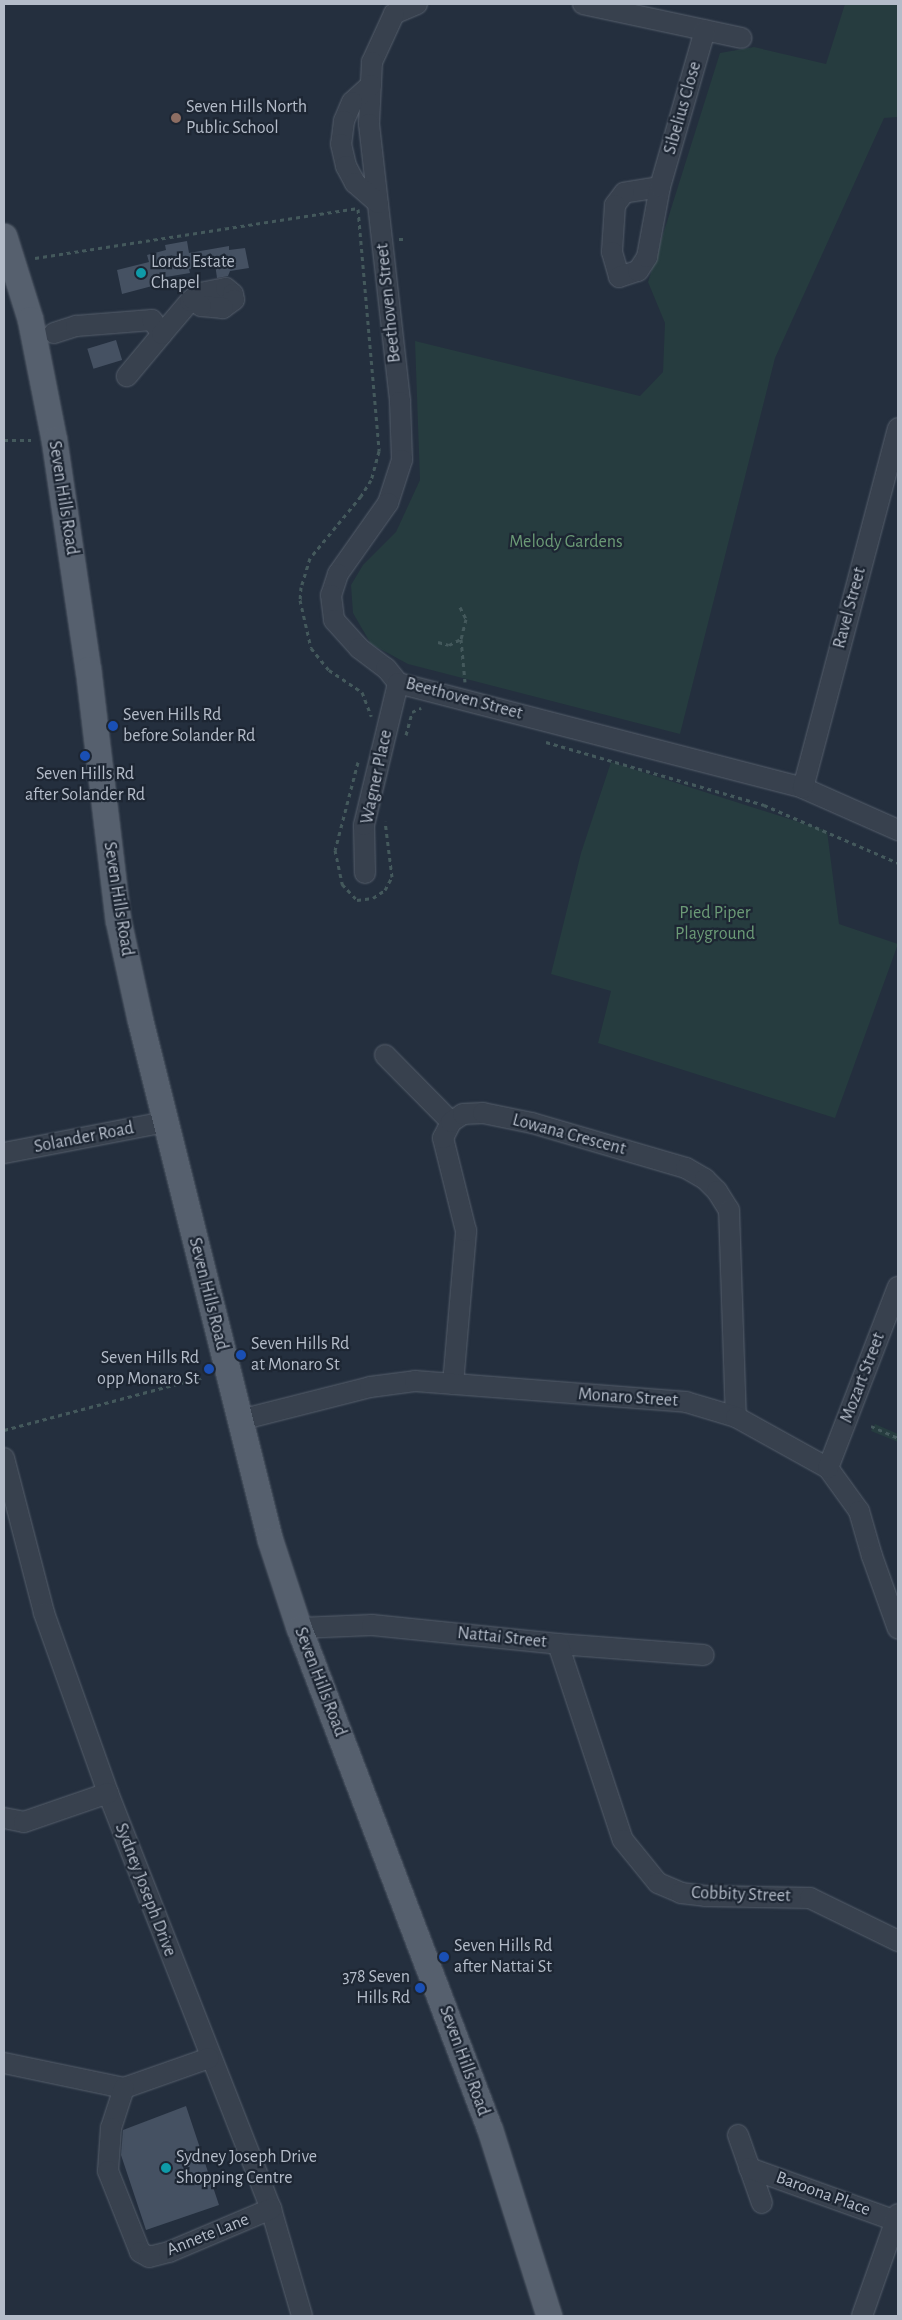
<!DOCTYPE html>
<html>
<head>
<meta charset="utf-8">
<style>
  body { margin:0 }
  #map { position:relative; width:902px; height:2320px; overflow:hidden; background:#242f3e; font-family:"Alegreya Sans",sans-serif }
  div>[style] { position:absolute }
  .green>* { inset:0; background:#263c3f }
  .building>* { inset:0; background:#455162; transform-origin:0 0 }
  .path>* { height:3px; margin-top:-1.5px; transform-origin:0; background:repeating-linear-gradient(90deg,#44595c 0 4px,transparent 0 8px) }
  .roads { filter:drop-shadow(0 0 1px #565f6c) drop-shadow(0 0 1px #565f6c) }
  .minor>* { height:20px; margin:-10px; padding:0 10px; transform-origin:10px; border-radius:10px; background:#38414e }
  .major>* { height:25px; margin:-12.5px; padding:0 12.5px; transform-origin:12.5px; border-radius:12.5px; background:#56606e }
  .dots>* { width:14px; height:14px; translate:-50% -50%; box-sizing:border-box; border:2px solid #1d2633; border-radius:50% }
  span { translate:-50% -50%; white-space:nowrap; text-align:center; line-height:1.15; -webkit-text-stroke:4.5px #1d2633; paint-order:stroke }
  .poi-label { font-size:18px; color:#b4bcc9 }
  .left { translate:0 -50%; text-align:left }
  .right { translate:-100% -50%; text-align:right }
  .street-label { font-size:18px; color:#b4bcc9 }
  .park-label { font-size:18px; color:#6b9a76 }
  .frame { position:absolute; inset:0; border:5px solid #b4bcc9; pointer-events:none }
</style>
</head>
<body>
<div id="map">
  <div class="green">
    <div style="clip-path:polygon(845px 4px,898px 4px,898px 117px,884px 118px,775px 358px,680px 734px,408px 664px,371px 644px,353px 613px,351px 585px,363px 565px,396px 532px,420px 480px,415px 341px,640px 396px,663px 372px,665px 323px,648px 282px,720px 53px,754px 47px,826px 64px)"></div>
    <div style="clip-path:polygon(611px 762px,827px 831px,839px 924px,898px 944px,835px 1118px,598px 1043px,611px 991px,551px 974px,581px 853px)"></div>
    <div style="clip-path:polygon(875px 1424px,898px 1434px,898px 1442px,871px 1431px)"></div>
  </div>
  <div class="building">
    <div style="clip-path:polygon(187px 241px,189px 253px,229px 246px,229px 250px,245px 248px,249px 268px,230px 271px,228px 276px,217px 278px,215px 264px,189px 269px,190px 273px,154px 279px,156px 285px,122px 294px,117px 270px,149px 262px,147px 255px,166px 250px,165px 245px)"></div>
    <div style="left:116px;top:340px;width:21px;height:30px;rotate:73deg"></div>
    <div style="clip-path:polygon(186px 2106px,219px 2205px,146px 2230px,121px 2155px,123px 2130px)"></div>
  </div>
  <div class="path">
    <div style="left:358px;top:209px;width:243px;rotate:85deg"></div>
    <div style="left:379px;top:451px;width:30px;rotate:105deg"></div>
    <div style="left:371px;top:480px;width:19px;rotate:122deg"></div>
    <div style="left:361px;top:496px;width:80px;rotate:129.4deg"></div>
    <div style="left:310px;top:558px;width:30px;rotate:107deg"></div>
    <div style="left:301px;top:587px;width:13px;rotate:94deg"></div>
    <div style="left:300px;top:600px;width:49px;rotate:77.1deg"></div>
    <div style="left:311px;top:648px;width:28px;rotate:51deg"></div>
    <div style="left:329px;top:670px;width:40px;rotate:34deg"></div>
    <div style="left:362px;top:692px;width:26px;rotate:69deg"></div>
    <div style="left:399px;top:239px;width:8px"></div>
    <div style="left:35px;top:258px;width:327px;rotate:-8.8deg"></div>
    <div style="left:4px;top:440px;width:27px"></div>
    <div style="left:460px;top:607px;width:13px;rotate:63deg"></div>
    <div style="left:466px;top:619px;width:21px;rotate:104deg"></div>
    <div style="left:438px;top:642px;width:11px;rotate:15deg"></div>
    <div style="left:449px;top:645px;width:13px;rotate:-27deg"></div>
    <div style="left:461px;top:639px;width:43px;rotate:84.7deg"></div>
    <div style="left:406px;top:735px;width:24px;rotate:-75deg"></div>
    <div style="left:412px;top:712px;width:10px;rotate:-24deg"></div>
    <div style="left:546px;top:742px;width:227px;rotate:16.1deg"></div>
    <div style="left:764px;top:805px;width:146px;rotate:23.4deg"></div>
    <div style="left:358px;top:762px;width:91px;rotate:104.6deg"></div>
    <div style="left:335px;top:850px;width:35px;rotate:78deg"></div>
    <div style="left:342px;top:884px;width:22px;rotate:47deg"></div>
    <div style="left:357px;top:900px;width:16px;rotate:-7deg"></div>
    <div style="left:373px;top:898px;width:14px;rotate:-34deg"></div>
    <div style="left:385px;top:890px;width:15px;rotate:-62deg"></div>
    <div style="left:392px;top:877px;width:56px;rotate:-97.1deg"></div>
    <div style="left:871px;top:1426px;width:30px;rotate:24deg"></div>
    <div style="left:4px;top:1430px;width:206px;rotate:-14.9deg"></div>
  </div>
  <div class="roads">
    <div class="minor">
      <div style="left:417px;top:4px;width:25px;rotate:157deg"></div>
      <div style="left:394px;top:14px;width:53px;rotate:114.6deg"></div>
      <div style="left:372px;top:62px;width:62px;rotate:92.8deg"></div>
      <div style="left:369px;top:124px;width:280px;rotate:83.6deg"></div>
      <div style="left:400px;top:402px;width:58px;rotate:88deg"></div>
      <div style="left:402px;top:460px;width:45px;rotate:108deg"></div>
      <div style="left:388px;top:503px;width:87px;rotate:125.2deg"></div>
      <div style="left:338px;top:574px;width:22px;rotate:108deg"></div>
      <div style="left:331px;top:595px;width:25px;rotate:83deg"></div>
      <div style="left:334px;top:620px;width:38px;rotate:48deg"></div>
      <div style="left:359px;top:648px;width:34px;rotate:37deg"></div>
      <div style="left:386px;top:668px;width:19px;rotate:51deg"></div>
      <div style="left:398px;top:683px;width:418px;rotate:14.5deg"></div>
      <div style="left:803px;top:788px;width:104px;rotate:23.9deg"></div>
      <div style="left:583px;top:4px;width:162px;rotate:12.1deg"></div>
      <div style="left:371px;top:85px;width:25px;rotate:138deg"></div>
      <div style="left:352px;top:102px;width:21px;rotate:113deg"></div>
      <div style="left:344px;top:121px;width:23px;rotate:97deg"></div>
      <div style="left:341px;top:144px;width:23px;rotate:77deg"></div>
      <div style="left:346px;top:166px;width:19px;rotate:62deg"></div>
      <div style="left:355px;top:183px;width:30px;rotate:41deg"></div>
      <div style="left:660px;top:187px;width:36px;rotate:171deg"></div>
      <div style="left:624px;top:193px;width:15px;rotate:127deg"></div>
      <div style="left:615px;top:205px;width:47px;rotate:93.7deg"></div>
      <div style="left:612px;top:252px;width:26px;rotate:74deg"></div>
      <div style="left:619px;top:277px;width:20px;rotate:-18deg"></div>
      <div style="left:638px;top:271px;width:17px;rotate:-57deg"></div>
      <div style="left:647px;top:257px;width:71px;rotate:-79.5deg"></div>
      <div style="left:660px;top:187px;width:163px;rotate:-74deg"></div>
      <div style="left:54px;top:333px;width:23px;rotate:-18deg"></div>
      <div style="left:76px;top:326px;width:76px;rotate:-4.5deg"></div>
      <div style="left:152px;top:320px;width:17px;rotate:54deg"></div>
      <div style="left:162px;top:334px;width:55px;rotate:129.8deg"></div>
      <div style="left:162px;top:334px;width:43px;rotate:-49.7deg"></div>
      <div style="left:190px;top:301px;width:13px;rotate:-39deg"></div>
      <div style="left:200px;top:293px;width:26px;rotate:-11deg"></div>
      <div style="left:226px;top:288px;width:9px;rotate:41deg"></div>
      <div style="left:233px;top:294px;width:6px;rotate:81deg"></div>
      <div style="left:234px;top:300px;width:14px;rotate:144deg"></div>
      <div style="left:223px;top:308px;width:22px;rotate:-175deg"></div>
      <div style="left:201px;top:306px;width:11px;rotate:-139deg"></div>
      <div style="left:803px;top:788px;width:372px;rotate:-75.2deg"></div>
      <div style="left:365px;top:873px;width:48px;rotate:-91.2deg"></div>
      <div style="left:364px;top:825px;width:146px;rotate:-76.5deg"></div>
      <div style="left:385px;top:1055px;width:94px;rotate:45.4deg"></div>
      <div style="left:4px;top:1153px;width:164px;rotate:-10.9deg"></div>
      <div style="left:453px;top:1384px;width:154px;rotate:-85.1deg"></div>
      <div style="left:466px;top:1231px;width:96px;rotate:-103.9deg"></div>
      <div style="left:443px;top:1138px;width:18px;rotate:-63deg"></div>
      <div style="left:451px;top:1122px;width:14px;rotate:-34deg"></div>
      <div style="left:463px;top:1114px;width:20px;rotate:-3deg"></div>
      <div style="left:483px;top:1113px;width:50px;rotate:11.5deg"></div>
      <div style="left:532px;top:1123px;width:160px;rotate:16.3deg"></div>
      <div style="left:686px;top:1168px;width:22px;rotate:30deg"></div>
      <div style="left:705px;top:1179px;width:17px;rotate:45deg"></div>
      <div style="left:717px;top:1191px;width:22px;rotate:58deg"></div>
      <div style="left:729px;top:1210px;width:207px;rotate:88.1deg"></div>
      <div style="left:240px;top:1420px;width:134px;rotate:-14.2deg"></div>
      <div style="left:370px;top:1387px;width:45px;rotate:-7.6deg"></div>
      <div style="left:415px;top:1381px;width:272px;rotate:4.4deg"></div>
      <div style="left:686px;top:1402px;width:52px;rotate:16.7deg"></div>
      <div style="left:736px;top:1417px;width:105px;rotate:29deg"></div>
      <div style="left:828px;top:1468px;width:53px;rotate:54.2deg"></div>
      <div style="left:859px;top:1511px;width:47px;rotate:73.9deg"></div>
      <div style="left:872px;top:1556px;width:77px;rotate:70.4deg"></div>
      <div style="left:4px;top:1458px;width:160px;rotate:75.5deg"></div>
      <div style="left:44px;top:1613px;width:191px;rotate:70.4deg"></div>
      <div style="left:108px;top:1793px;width:447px;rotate:68.6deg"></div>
      <div style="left:271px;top:2209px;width:111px;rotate:73.8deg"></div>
      <div style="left:828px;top:1468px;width:194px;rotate:-68.9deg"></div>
      <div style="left:299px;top:1628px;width:73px;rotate:-2.4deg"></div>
      <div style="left:372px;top:1625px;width:187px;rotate:5.8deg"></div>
      <div style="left:558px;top:1644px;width:146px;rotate:4.3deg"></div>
      <div style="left:558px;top:1644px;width:206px;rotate:71.7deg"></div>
      <div style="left:623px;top:1840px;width:55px;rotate:50.9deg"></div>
      <div style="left:658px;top:1883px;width:25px;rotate:23deg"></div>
      <div style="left:681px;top:1893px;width:24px;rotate:7deg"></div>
      <div style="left:705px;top:1896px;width:105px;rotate:1.1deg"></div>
      <div style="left:810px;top:1898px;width:98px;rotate:26deg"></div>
      <div style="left:4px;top:1818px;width:20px;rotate:11deg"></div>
      <div style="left:24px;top:1822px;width:89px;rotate:-19deg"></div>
      <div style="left:4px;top:2063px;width:123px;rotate:11.8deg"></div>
      <div style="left:124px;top:2088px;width:90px;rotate:-19.4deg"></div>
      <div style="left:124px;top:2088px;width:42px;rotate:108deg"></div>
      <div style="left:111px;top:2128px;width:43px;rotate:94deg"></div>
      <div style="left:108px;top:2171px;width:87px;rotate:68.4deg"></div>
      <div style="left:140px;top:2252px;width:10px;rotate:29deg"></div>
      <div style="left:149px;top:2257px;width:21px;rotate:-14deg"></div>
      <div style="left:169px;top:2252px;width:111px;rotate:-22.9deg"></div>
      <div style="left:738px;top:2135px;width:72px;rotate:70.6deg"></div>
      <div style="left:749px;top:2168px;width:156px;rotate:19.8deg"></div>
      <div style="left:862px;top:2316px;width:108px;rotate:-70.6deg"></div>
    </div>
    <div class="major">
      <div style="left:4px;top:236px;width:87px;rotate:72.6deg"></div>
      <div style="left:30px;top:319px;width:123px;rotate:78.8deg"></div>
      <div style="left:54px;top:440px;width:232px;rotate:81.6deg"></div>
      <div style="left:88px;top:669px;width:253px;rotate:83.2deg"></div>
      <div style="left:118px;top:920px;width:102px;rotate:77.6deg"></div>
      <div style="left:140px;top:1020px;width:536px;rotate:75.96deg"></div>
      <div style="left:270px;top:1540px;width:93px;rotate:71.8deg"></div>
      <div style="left:299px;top:1628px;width:537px;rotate:69.17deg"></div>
      <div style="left:490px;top:2130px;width:195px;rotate:72.4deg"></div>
    </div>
  </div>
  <div class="dots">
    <div style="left:176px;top:118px;background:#8d6e63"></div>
    <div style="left:141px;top:273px;background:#0f9aa8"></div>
    <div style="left:113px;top:726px;background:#1a4fb4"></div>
    <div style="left:85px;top:756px;background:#1a4fb4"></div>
    <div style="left:241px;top:1355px;background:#1a4fb4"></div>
    <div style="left:209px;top:1369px;background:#1a4fb4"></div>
    <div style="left:444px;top:1957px;background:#1a4fb4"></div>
    <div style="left:420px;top:1988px;background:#1a4fb4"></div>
    <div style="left:166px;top:2168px;background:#0f9aa8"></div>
  </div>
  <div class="poi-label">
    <span class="left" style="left:186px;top:118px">Seven Hills North<br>Public School</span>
    <span class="left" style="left:151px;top:273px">Lords Estate<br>Chapel</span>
    <span class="left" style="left:123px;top:726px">Seven Hills Rd<br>before Solander Rd</span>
    <span style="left:85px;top:785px">Seven Hills Rd<br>after Solander Rd</span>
    <span class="left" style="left:251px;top:1355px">Seven Hills Rd<br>at Monaro St</span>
    <span class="right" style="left:199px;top:1369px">Seven Hills Rd<br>opp Monaro St</span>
    <span class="left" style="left:454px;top:1957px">Seven Hills Rd<br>after Nattai St</span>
    <span class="right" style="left:410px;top:1988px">378 Seven<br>Hills Rd</span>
    <span class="left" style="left:176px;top:2168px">Sydney Joseph Drive<br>Shopping Centre</span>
  </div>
  <div class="street-label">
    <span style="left:683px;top:108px;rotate:-74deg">Sibelius Close</span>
    <span style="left:389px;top:303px;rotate:-96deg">Beethoven Street</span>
    <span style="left:63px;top:498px;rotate:81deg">Seven Hills Road</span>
    <span style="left:850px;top:608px;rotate:-75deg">Ravel Street</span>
    <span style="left:464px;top:699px;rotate:15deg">Beethoven Street</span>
    <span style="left:377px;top:777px;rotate:-78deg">Wagner Place</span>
    <span style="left:118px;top:899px;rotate:81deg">Seven Hills Road</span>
    <span style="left:569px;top:1135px;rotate:15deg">Lowana Crescent</span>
    <span style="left:84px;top:1138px;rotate:-11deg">Solander Road</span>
    <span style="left:208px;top:1294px;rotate:76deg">Seven Hills Road</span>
    <span style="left:863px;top:1378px;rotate:-69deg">Mozart Street</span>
    <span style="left:628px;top:1398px;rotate:4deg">Monaro Street</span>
    <span style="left:502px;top:1638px;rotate:6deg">Nattai Street</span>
    <span style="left:320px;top:1682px;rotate:69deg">Seven Hills Road</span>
    <span style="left:145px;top:1890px;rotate:69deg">Sydney Joseph Drive</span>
    <span style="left:741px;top:1895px;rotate:2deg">Cobbity Street</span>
    <span style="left:464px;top:2061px;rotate:70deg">Seven Hills Road</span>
    <span style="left:823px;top:2194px;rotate:20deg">Baroona Place</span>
    <span style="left:208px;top:2235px;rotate:-22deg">Annete Lane</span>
  </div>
  <div class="park-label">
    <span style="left:566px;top:542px">Melody Gardens</span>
    <span style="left:715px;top:924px">Pied Piper<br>Playground</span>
  </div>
  <div class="frame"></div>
</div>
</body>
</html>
